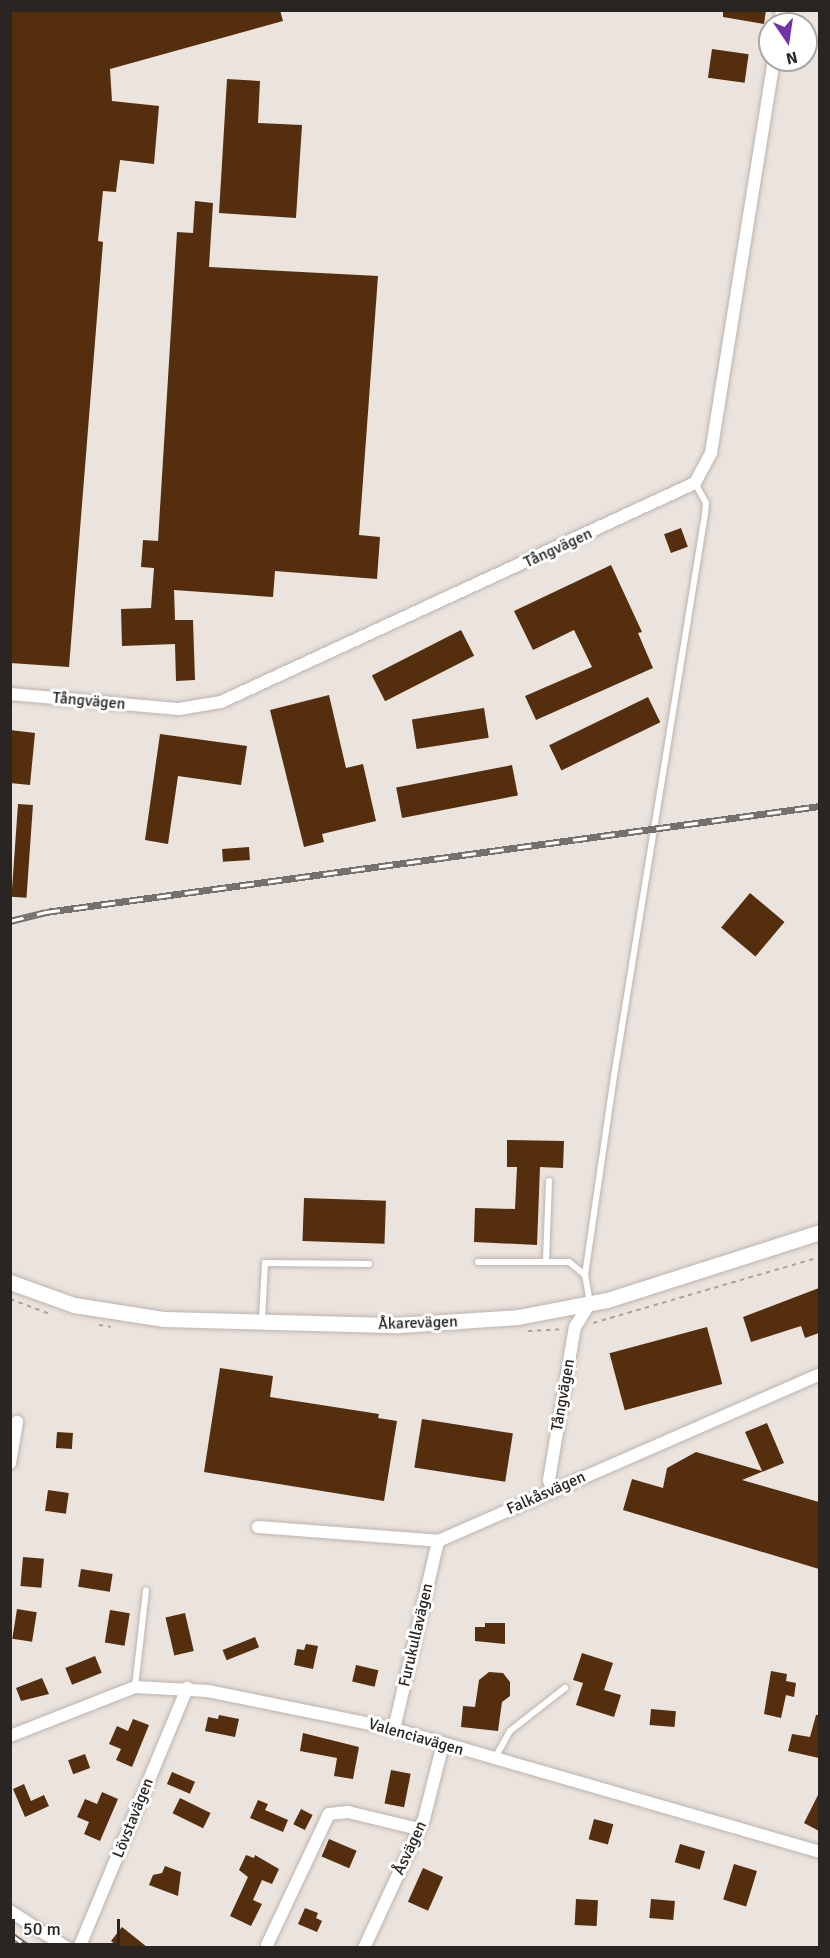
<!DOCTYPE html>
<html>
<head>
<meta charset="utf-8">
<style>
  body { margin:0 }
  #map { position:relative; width:830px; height:1958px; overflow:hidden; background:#ebe3dd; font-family:Signika,sans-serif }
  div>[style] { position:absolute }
  .building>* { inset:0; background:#542e0d; transform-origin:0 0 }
  .path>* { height:2px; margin-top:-1px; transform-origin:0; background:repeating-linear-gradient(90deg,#a9a39e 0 4.5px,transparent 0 9px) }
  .roads { filter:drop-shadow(0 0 2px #bcb4af) drop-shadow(0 0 2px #bcb4af) }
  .service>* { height:6px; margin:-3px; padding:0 3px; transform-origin:3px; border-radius:3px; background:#fff }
  .minor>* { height:12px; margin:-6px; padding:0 6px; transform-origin:6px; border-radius:6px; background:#fff }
  .tertiary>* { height:15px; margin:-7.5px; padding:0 7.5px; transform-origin:7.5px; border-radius:7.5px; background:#fff }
  .rail>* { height:7px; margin-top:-3.5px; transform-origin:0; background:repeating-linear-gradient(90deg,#fff 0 14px,#75706c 0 28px); box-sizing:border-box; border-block:2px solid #75706c }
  span { translate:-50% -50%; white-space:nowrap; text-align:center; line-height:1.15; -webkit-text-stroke:6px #fff; paint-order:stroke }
  .street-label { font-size:16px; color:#282522 }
  .frame { position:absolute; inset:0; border:12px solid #282522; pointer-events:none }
  .north { position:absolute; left:758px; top:12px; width:60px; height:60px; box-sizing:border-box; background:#fff; border:2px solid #a9a8a7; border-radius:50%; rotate:167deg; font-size:16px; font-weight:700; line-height:24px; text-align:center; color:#282522 }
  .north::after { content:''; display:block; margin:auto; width:21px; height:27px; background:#7034a9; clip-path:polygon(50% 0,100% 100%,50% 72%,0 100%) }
  .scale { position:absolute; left:12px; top:1919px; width:108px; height:27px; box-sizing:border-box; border:3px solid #282522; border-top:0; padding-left:8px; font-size:18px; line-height:21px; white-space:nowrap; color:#282522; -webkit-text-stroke:4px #fff; paint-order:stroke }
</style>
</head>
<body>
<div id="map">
  <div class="building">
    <div style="clip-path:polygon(10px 10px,280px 10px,283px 21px,110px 69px,112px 101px,159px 106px,154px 164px,120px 160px,116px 192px,103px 191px,98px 241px,103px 242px,69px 667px,10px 663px)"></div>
    <div style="clip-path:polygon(723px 10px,766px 10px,764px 24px,723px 17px)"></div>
    <div style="left:712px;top:49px;width:37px;height:29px;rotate:8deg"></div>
    <div style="clip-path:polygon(227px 79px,260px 81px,258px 123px,302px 125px,296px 218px,219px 213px)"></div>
    <div style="clip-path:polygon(195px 201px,213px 203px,209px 267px,378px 276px,359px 535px,380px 537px,377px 579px,275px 571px,273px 597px,174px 590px,175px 620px,193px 620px,195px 680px,176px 681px,175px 644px,122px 646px,121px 609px,151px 608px,154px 568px,141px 567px,143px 540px,158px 541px,177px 232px,193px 233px)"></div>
    <div style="left:681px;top:528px;width:20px;height:18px;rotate:70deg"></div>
    <div style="clip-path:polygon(611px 565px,642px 632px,638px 633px,653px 668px,536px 720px,525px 696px,592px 667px,574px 630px,533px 650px,514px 611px)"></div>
    <div style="left:461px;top:630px;width:29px;height:100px;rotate:63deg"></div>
    <div style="clip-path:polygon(329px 695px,346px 768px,363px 764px,376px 821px,322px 834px,324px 842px,304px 847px,270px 710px)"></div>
    <div style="left:648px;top:697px;width:28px;height:110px;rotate:64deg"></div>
    <div style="left:484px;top:708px;width:30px;height:73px;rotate:81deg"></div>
    <div style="clip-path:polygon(10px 730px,35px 733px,30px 785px,10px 783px)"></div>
    <div style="clip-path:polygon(160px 734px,247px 746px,241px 785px,178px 776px,168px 844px,145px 840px)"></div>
    <div style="left:512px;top:765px;width:31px;height:118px;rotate:79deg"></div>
    <div style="left:18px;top:804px;width:15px;height:93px;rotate:4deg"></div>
    <div style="left:249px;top:847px;width:13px;height:27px;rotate:86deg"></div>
    <div style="left:750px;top:893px;width:45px;height:45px;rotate:40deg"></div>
    <div style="clip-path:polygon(507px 1140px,564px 1141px,563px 1168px,540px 1167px,537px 1245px,474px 1242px,475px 1208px,515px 1209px,517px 1167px,507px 1167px)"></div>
    <div style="left:304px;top:1198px;width:82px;height:43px;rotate:2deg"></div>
    <div style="clip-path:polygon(819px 1288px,819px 1333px,805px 1338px,801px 1326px,751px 1342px,743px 1317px)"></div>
    <div style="left:707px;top:1327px;width:59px;height:101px;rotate:75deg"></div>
    <div style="clip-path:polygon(220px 1368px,273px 1376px,270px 1397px,379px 1414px,378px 1418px,397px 1421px,384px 1501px,204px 1472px)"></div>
    <div style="left:422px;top:1419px;width:92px;height:49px;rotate:9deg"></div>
    <div style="clip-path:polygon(767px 1423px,784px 1463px,742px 1480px,819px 1502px,819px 1569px,623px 1510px,632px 1479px,663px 1488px,667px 1468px,696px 1452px,762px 1471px,745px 1432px)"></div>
    <div style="left:57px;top:1432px;width:16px;height:16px;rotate:4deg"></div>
    <div style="left:48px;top:1490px;width:21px;height:21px;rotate:8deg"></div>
    <div style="left:23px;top:1557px;width:21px;height:29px;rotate:5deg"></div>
    <div style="left:81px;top:1569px;width:32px;height:18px;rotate:9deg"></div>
    <div style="left:17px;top:1609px;width:20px;height:30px;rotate:9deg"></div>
    <div style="left:110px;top:1610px;width:20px;height:33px;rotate:9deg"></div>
    <div style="left:185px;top:1613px;width:39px;height:20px;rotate:77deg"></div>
    <div style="clip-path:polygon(485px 1623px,505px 1623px,505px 1644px,475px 1641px,475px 1627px,485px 1627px)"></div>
    <div style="left:255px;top:1637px;width:11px;height:35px;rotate:68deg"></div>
    <div style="clip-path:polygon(306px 1644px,318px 1646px,313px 1669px,294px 1665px,297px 1649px,304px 1650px)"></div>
    <div style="clip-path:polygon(582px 1653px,613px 1663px,604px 1690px,621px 1695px,614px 1717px,576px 1705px,583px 1683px,573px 1680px)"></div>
    <div style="left:95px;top:1656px;width:18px;height:32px;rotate:68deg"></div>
    <div style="left:356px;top:1665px;width:23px;height:17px;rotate:13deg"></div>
    <div style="clip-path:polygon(771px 1671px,787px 1674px,786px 1681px,796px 1683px,794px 1697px,786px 1695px,781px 1718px,764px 1714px)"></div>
    <div style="clip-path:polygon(489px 1672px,503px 1673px,510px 1682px,510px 1696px,502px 1702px,498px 1731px,461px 1727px,463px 1706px,475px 1707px,479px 1680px)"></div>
    <div style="clip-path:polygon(42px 1678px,49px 1694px,21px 1701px,16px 1688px)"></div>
    <div style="left:651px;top:1709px;width:25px;height:16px;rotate:5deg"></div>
    <div style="clip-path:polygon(219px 1715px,239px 1719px,235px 1737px,205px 1731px,208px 1717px,218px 1719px)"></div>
    <div style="clip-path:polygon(816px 1715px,819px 1715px,819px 1758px,788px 1751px,792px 1734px,810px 1737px)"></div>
    <div style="clip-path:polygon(133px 1719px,149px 1725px,132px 1767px,116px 1760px,121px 1749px,109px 1744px,117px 1726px,128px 1731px)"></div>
    <div style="clip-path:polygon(303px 1733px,359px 1747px,353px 1779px,334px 1776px,337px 1758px,300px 1751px)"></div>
    <div style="left:85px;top:1754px;width:15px;height:18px;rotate:70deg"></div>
    <div style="left:391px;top:1770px;width:20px;height:34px;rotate:11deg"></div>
    <div style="left:172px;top:1772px;width:25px;height:13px;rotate:23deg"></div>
    <div style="clip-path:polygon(24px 1784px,31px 1801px,44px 1795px,49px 1806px,25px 1817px,13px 1789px)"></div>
    <div style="clip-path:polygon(102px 1792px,118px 1799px,100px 1841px,84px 1834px,89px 1822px,77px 1817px,85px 1799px,97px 1804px)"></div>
    <div style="clip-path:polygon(819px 1793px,819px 1831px,804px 1823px)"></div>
    <div style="left:180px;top:1798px;width:34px;height:17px;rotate:26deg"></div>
    <div style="clip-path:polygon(258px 1800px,268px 1804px,265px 1810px,288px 1820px,283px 1832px,250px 1818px)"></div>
    <div style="left:301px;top:1809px;width:13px;height:17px;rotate:27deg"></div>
    <div style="left:594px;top:1819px;width:20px;height:21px;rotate:15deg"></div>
    <div style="left:329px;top:1839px;width:30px;height:19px;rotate:23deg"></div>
    <div style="left:680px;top:1844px;width:26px;height:19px;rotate:16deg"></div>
    <div style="clip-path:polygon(246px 1855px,254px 1858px,255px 1855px,279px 1869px,272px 1884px,262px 1880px,253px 1900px,262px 1904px,251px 1926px,230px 1916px,248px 1877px,239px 1870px)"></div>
    <div style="left:734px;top:1864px;width:24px;height:37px;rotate:17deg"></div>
    <div style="clip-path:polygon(165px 1866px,181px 1872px,178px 1896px,149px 1885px,153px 1875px,162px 1873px)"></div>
    <div style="left:423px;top:1868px;width:22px;height:37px;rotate:24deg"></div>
    <div style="left:576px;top:1899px;width:22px;height:26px;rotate:3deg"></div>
    <div style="left:651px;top:1899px;width:24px;height:19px;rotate:5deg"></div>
    <div style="clip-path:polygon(305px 1908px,318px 1913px,316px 1918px,322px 1921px,317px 1932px,298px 1924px)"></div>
    <div style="clip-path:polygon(122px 1927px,147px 1947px,119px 1947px,111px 1941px)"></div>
  </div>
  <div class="path">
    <div style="left:10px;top:1299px;width:43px;rotate:20.6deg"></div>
    <div style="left:593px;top:1323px;width:236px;rotate:-16.2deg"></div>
    <div style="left:99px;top:1325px;width:12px;rotate:9deg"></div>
    <div style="left:528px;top:1331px;width:33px;rotate:-3deg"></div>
  </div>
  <div class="roads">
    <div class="service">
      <div style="left:546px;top:1260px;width:79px;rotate:-87.8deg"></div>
      <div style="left:478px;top:1262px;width:91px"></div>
      <div style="left:569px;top:1262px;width:21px;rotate:39deg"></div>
      <div style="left:590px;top:1303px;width:28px;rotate:-100deg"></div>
      <div style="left:585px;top:1275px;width:201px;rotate:-81.7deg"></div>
      <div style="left:614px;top:1076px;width:569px;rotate:-80.8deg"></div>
      <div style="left:705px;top:514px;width:11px;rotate:-85deg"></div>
      <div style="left:706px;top:503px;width:23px;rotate:-119deg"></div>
      <div style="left:262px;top:1320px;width:57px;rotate:-87deg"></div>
      <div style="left:265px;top:1263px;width:104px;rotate:0.6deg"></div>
      <div style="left:135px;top:1687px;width:97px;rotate:-83.5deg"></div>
      <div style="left:495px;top:1758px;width:31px;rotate:-61deg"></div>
      <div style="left:510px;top:1731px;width:70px;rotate:-38deg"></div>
    </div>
    <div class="minor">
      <div style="left:780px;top:24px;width:14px;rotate:-82deg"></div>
      <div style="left:10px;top:694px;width:170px;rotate:5.1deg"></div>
      <div style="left:179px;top:709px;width:43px;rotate:-9.5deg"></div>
      <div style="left:221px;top:702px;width:522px;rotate:-24.8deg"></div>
      <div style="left:695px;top:483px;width:34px;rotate:-62deg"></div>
      <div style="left:711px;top:453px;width:398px;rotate:-80.9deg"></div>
      <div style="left:10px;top:1463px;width:42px;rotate:-80.3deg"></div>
      <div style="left:552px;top:1490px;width:10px;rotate:-107deg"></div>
      <div style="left:549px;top:1480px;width:155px;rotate:-80.4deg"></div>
      <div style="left:575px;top:1327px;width:28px;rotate:-58deg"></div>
      <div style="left:258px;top:1527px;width:181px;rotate:4.4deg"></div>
      <div style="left:438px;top:1541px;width:417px;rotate:-23.6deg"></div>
      <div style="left:394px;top:1729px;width:193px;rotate:-76.8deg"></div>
      <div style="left:10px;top:1736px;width:134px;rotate:-21.4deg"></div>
      <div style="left:135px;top:1687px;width:73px;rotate:3.1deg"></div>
      <div style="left:208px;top:1691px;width:190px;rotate:11.5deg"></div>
      <div style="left:394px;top:1729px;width:443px;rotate:16.1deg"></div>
      <div style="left:10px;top:1911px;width:68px;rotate:33deg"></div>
      <div style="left:267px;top:1945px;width:145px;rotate:-64.7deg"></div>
      <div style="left:329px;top:1814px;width:19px;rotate:-6deg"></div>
      <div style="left:348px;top:1812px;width:73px;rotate:13.5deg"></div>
      <div style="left:79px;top:1948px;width:282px;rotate:-67.4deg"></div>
      <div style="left:364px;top:1948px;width:142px;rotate:-65.1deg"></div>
      <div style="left:424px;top:1819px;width:77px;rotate:-75.8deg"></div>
    </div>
    <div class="tertiary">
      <div style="left:10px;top:1282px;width:68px;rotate:19.8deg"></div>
      <div style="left:74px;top:1305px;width:90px;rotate:8.9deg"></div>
      <div style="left:163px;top:1319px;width:236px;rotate:1.5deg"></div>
      <div style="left:399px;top:1325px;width:119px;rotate:-3.8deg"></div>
      <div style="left:518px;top:1317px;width:91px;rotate:-10.8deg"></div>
      <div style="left:607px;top:1300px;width:224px;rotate:-17.7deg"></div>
    </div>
  </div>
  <div class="rail">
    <div style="left:10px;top:921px;width:37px;rotate:-14deg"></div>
    <div style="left:46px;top:912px;width:781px;rotate:-7.8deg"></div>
    <div style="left:10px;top:1934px;width:24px;rotate:35deg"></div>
  </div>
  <div class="street-label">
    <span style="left:558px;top:548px;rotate:-25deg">Tångvägen</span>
    <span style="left:89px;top:701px;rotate:5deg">Tångvägen</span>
    <span style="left:418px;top:1323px;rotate:-2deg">Åkarevägen</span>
    <span style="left:563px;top:1395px;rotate:-80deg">Tångvägen</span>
    <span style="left:546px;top:1493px;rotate:-24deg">Falkåsvägen</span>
    <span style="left:416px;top:1635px;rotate:-77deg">Furukullavägen</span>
    <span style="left:416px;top:1737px;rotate:16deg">Valenciavägen</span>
    <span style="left:133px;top:1818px;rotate:-68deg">Lövstavägen</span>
    <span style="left:410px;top:1848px;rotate:-65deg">Åsvägen</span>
  </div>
  <div class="frame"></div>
  <div class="north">N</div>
  <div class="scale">50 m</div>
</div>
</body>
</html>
